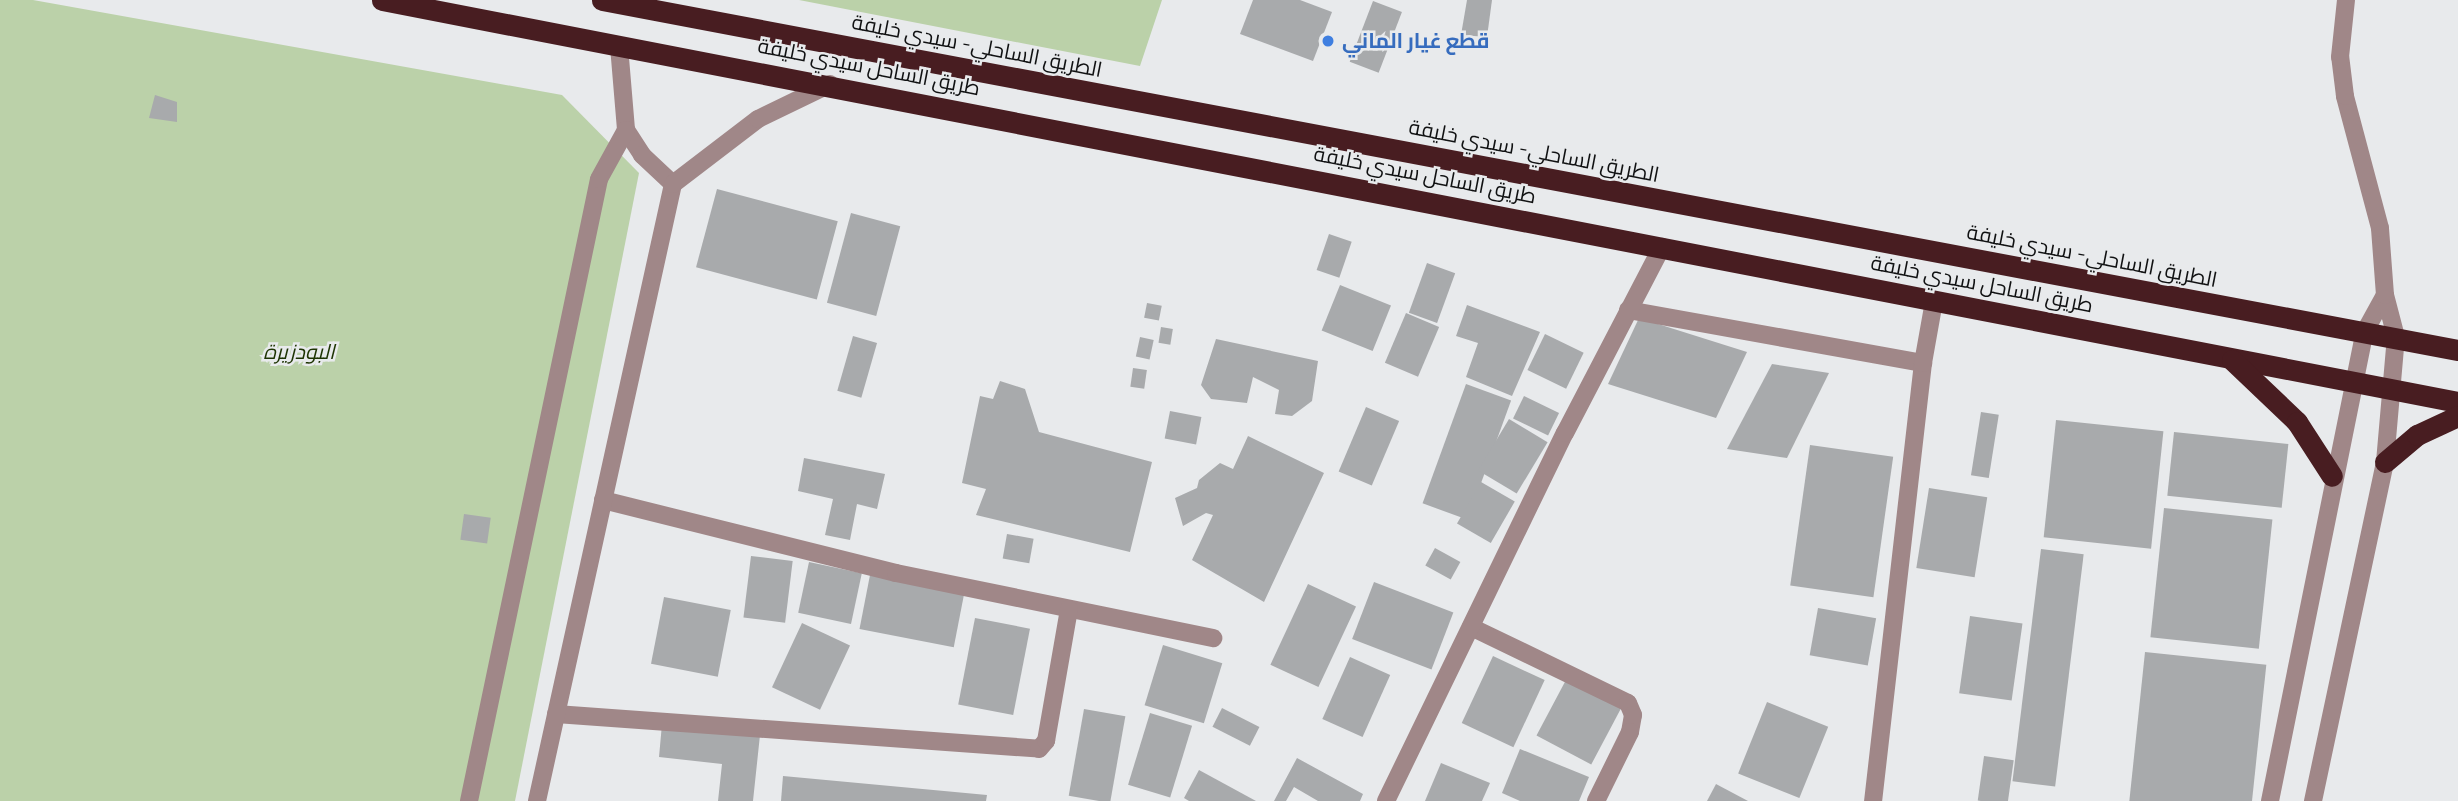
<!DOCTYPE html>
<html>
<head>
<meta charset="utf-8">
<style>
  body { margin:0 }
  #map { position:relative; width:2458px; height:801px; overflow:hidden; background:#e8eaec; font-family:Bitter,Cairo,serif }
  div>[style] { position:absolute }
  .green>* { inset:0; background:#bbd1a9 }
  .building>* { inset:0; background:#a8aaac; transform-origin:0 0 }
  .minor>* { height:18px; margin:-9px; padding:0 9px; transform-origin:9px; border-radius:9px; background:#a08788 }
  .highway>* { height:21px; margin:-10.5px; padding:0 10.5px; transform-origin:10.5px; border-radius:10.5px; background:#481d21 }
  .dots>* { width:19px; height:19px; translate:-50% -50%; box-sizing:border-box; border:4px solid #e8eaec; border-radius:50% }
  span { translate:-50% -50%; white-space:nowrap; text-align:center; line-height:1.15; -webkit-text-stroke:5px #e8eaec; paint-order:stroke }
  .shop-label { font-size:21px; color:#366cbe; font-weight:700 }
  .left { translate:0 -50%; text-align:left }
  .street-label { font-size:21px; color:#101112 }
  .park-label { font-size:21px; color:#1e3403; font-style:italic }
</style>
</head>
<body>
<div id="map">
  <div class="green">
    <div style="clip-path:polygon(0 0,33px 0,562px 95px,639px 173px,515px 801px,0 801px)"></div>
    <div style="clip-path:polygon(799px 0,1162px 0,1140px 66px)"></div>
  </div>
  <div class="building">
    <div style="clip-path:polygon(1253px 0,1300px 0,1332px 12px,1313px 61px,1240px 34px)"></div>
    <div style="clip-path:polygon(1467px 0,1492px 0,1487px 37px,1461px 35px)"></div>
    <div style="left:1373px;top:1px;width:31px;height:65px;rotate:21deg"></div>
    <div style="clip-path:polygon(155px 95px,177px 102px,177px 122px,149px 118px)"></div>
    <div style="left:717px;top:189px;width:125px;height:81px;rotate:15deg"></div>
    <div style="left:851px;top:213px;width:51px;height:93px;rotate:15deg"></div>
    <div style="left:1329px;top:234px;width:24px;height:38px;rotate:19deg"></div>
    <div style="left:1427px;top:263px;width:30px;height:53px;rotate:20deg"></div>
    <div style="left:1340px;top:285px;width:55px;height:49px;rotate:22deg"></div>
    <div style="left:1147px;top:303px;width:15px;height:15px;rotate:11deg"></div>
    <div style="clip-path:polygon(1467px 305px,1540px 332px,1512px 396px,1466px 377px,1478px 343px,1456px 336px)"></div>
    <div style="left:1406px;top:313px;width:36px;height:54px;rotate:23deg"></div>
    <div style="clip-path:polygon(1639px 318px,1747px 352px,1716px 418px,1608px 384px)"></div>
    <div style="left:1161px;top:327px;width:12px;height:16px;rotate:9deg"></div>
    <div style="left:1545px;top:334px;width:43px;height:40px;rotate:26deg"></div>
    <div style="left:853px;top:336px;width:25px;height:57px;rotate:16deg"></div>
    <div style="left:1140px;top:337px;width:14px;height:20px;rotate:12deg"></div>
    <div style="clip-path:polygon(1216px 339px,1318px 361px,1312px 401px,1292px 416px,1275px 414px,1279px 390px,1253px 377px,1247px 403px,1211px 399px,1201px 385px)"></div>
    <div style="clip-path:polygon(1772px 364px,1829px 373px,1787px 458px,1727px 449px)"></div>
    <div style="left:1133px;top:368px;width:14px;height:19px;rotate:8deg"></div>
    <div style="clip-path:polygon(1000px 381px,1025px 389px,1039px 432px,1152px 462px,1130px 552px,976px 515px,986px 489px,962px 483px,980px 396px,993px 399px)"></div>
    <div style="left:1466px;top:384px;width:48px;height:127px;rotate:20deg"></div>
    <div style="left:1524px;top:396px;width:39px;height:25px;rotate:26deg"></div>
    <div style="left:1366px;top:407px;width:36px;height:70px;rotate:23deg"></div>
    <div style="left:1170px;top:411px;width:32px;height:28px;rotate:11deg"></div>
    <div style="left:1981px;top:412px;width:18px;height:64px;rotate:9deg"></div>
    <div style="left:1509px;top:419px;width:45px;height:60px;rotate:31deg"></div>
    <div style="left:2056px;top:420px;width:108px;height:118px;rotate:6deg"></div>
    <div style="left:2174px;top:432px;width:115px;height:64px;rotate:6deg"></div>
    <div style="clip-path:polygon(1248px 436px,1324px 473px,1264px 602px,1192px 560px,1213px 515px,1206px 513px,1183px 526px,1175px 498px,1197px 488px,1199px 480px,1220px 463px,1233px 469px)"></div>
    <div style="left:1810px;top:445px;width:84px;height:142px;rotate:8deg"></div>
    <div style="clip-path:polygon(804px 458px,885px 474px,877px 509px,857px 504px,850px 540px,825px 535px,833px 499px,798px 491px)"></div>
    <div style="left:1481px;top:482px;width:39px;height:48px;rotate:30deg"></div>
    <div style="left:1929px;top:488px;width:59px;height:81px;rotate:9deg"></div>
    <div style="left:2164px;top:508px;width:109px;height:130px;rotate:6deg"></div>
    <div style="left:464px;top:514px;width:27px;height:26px;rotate:8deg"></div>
    <div style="left:1007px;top:534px;width:27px;height:25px;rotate:10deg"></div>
    <div style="left:1435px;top:548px;width:29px;height:20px;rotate:29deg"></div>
    <div style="left:2041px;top:549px;width:43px;height:234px;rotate:7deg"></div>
    <div style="left:751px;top:556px;width:42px;height:62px;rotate:7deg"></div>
    <div style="left:809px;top:562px;width:54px;height:52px;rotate:12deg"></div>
    <div style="left:870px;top:575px;width:96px;height:55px;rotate:11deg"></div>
    <div style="left:1374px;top:582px;width:85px;height:61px;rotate:21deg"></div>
    <div style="left:1308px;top:584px;width:53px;height:89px;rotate:25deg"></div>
    <div style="left:664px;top:597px;width:68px;height:68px;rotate:11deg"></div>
    <div style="left:1818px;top:608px;width:59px;height:48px;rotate:10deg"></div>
    <div style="left:1970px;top:616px;width:53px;height:78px;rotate:8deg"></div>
    <div style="left:975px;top:618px;width:56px;height:88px;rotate:11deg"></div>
    <div style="left:802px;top:623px;width:53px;height:71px;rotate:25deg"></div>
    <div style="left:1163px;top:645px;width:62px;height:63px;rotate:17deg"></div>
    <div style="left:2145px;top:652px;width:122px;height:150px;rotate:6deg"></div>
    <div style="left:1493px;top:656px;width:57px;height:74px;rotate:25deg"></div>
    <div style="left:1350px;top:657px;width:44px;height:68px;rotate:24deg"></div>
    <div style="left:1567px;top:678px;width:62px;height:65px;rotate:28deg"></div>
    <div style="left:1767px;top:702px;width:66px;height:77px;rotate:22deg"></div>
    <div style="left:1222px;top:708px;width:42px;height:21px;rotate:27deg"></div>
    <div style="left:1084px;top:709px;width:42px;height:88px;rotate:10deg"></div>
    <div style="left:1150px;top:713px;width:44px;height:75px;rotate:17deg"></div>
    <div style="clip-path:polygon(662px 724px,760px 735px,753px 801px,718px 801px,722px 764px,659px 757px)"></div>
    <div style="clip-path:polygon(1520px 749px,1589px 777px,1579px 801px,1520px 801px,1502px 793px)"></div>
    <div style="left:1984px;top:756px;width:30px;height:45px;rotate:8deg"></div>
    <div style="clip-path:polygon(1297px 758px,1363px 794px,1360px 801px,1318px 801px,1294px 787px,1286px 801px,1274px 801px)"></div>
    <div style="clip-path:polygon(1441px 763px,1490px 783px,1482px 801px,1425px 801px)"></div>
    <div style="clip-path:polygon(1199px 770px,1256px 801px,1189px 801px,1184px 798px)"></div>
    <div style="clip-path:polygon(783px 776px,987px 795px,986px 801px,781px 801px)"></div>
    <div style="clip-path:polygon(1716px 784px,1748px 801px,1707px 801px)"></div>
  </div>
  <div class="minor">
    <div style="left:619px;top:46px;width:84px;rotate:85.2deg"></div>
    <div style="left:626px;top:130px;width:30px;rotate:57deg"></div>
    <div style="left:642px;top:155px;width:42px;rotate:43.1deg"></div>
    <div style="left:1628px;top:310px;width:300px;rotate:10.2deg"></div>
    <div style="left:1923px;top:363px;width:441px;rotate:96.5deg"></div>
    <div style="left:1923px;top:363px;width:63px;rotate:-79.9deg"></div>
    <div style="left:603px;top:500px;width:302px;rotate:14deg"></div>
    <div style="left:896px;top:573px;width:324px;rotate:11.6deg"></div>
    <div style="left:1471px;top:627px;width:174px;rotate:25.8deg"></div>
    <div style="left:1628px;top:703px;width:13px;rotate:67deg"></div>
    <div style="left:1633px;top:715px;width:17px;rotate:100deg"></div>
    <div style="left:1630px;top:732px;width:77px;rotate:116.2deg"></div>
    <div style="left:556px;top:714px;width:484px;rotate:4.1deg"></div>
    <div style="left:1039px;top:749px;width:11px;rotate:-49deg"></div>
    <div style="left:1046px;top:741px;width:134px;rotate:-80.1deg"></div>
    <div style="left:469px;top:801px;width:635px;rotate:-78.19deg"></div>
    <div style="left:599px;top:179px;width:56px;rotate:-61.1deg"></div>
    <div style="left:537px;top:801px;width:632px;rotate:-77.57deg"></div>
    <div style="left:673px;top:184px;width:107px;rotate:-37.4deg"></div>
    <div style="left:758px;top:119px;width:80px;rotate:-25.9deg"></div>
    <div style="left:1386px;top:801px;width:409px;rotate:-64.1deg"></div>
    <div style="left:1565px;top:433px;width:210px;rotate:-62.5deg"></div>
    <div style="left:2270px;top:801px;width:477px;rotate:-78.6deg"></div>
    <div style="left:2364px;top:333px;width:43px;rotate:-61.1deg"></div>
    <div style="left:2313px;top:801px;width:347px;rotate:-78deg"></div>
    <div style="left:2385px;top:462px;width:125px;rotate:-85deg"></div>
    <div style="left:2396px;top:337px;width:43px;rotate:-104.7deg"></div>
    <div style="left:2385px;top:295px;width:67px;rotate:-94.3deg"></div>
    <div style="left:2380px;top:228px;width:137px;rotate:-104.9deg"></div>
    <div style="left:2345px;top:96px;width:39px;rotate:-97deg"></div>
    <div style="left:2340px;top:57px;width:57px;rotate:-84deg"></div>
  </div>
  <div class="highway">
    <div style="left:382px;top:0;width:2115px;rotate:10.96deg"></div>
    <div style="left:602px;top:0;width:1889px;rotate:10.68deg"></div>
    <div style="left:2232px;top:360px;width:90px;rotate:43.6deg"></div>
    <div style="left:2297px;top:422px;width:64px;rotate:57.1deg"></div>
    <div style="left:2385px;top:462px;width:42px;rotate:-40.2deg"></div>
    <div style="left:2417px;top:435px;width:45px;rotate:-24.9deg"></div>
  </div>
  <div class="dots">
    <div style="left:1328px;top:41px;background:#3f7fe0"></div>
  </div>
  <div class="shop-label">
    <span class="left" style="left:1342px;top:41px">قطع غيار الماني</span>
  </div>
  <div class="street-label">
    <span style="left:977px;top:46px;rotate:11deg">الطريق الساحلي- سيدي خليفة</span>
    <span style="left:869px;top:67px;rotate:11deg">طريق الساحل سيدي خليفة</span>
    <span style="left:1534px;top:151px;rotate:11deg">الطريق الساحلي- سيدي خليفة</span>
    <span style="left:1425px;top:175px;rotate:11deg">طريق الساحل سيدي خليفة</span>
    <span style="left:2092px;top:256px;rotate:11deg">الطريق الساحلي- سيدي خليفة</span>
    <span style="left:1982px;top:284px;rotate:11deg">طريق الساحل سيدي خليفة</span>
  </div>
  <div class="park-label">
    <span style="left:299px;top:352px">البودزيرة</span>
  </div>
</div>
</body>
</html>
